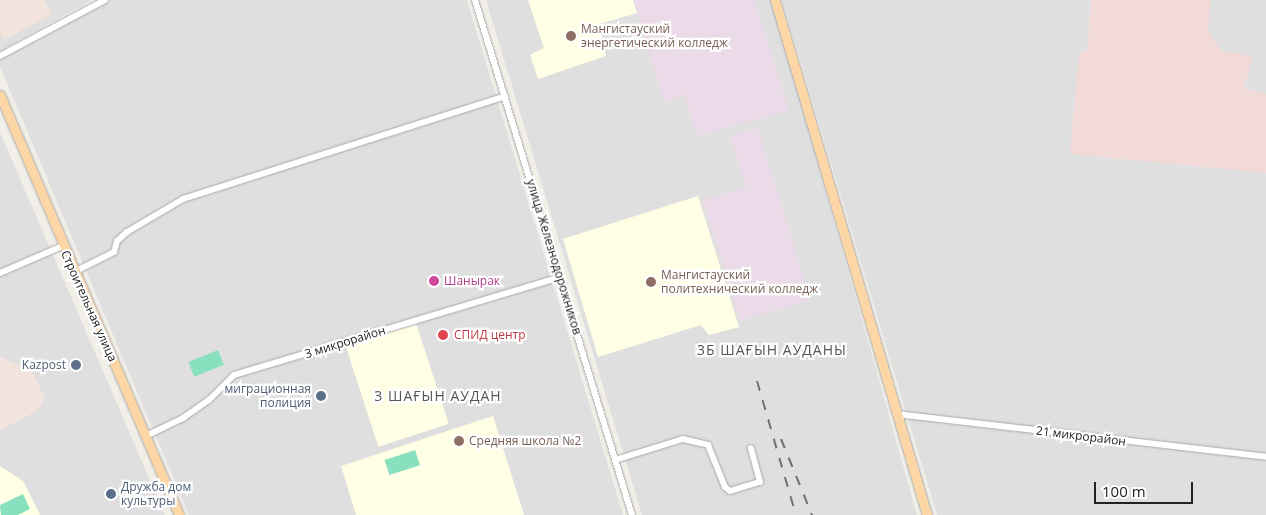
<!DOCTYPE html>
<html>
<head>
<meta charset="utf-8">
<style>
  body { margin:0 }
  #map { position:relative; width:1266px; height:515px; overflow:hidden; background:#f2efe9; font-family:"Open Sans",sans-serif }
  div>[style] { position:absolute }
  .residential>* { inset:0; background:#e0dfdf }
  .commercial>* { inset:0; background:#f2dad9 }
  .industrial>* { inset:0; background:#ebdbe8 }
  .education>* { inset:0; background:#ffffe5; transform-origin:0 0 }
  .military>* { inset:0; background:#f3e3dd }
  .pitch>* { inset:0; background:#88e0be; transform-origin:0 0 }
  .roads { filter:drop-shadow(0 0 1px #a9a9a9) drop-shadow(0 0 1px #a9a9a9) }
  .minor>* { height:6px; margin:-3px; padding:0 3px; transform-origin:3px; border-radius:3px; background:#fff }
  .major>* { height:9px; margin:-4.5px; padding:0 4.5px; transform-origin:4.5px; border-radius:4.5px; background:#fcd6a4 }
  .rail>* { height:2px; margin-top:-1px; transform-origin:0; background:repeating-linear-gradient(90deg,#707070 0 10px,transparent 0 20px) }
  .dots>* { width:14px; height:14px; translate:-50% -50%; box-sizing:border-box; border:2px solid #fff; border-radius:50% }
  span { translate:-50% -50%; white-space:nowrap; text-align:center; line-height:1.15; -webkit-text-stroke:4.5px #fff; paint-order:stroke }
  .education-label { font-size:12px; color:#785e54 }
  .left { translate:0 -50%; text-align:left }
  .street-label { font-size:12px; color:#222 }
  .hotel-label { font-size:12px; color:#b23c85 }
  .health-label { font-size:12px; color:#be3a42 }
  .service-label { font-size:12px; color:#4e5e75 }
  .right { translate:-100% -50%; text-align:right }
  .neighbourhood-label { font-size:14px; color:#555; letter-spacing:1px }
  .scale { position:absolute; left:1094px; top:482px; width:99px; height:22px; box-sizing:border-box; border:2px solid #222; border-top:0; padding-left:6px; font-size:15px; line-height:18px; white-space:nowrap; color:#222; -webkit-text-stroke:4px #fff; paint-order:stroke }
</style>
</head>
<body>
<div id="map">
  <div class="residential">
    <div style="clip-path:polygon(0 0,92px 0,0 51px)"></div>
    <div style="clip-path:polygon(111px 0,467px 0,623px 515px,189px 515px,0 67px,0 59px)"></div>
    <div style="clip-path:polygon(486px 0,772px 0,917px 515px,642px 515px)"></div>
    <div style="clip-path:polygon(782px 0,1266px 0,1266px 515px,937px 515px)"></div>
    <div style="clip-path:polygon(0 132px,165px 515px,0 515px)"></div>
  </div>
  <div class="commercial">
    <div style="clip-path:polygon(1091px 0,1211px 0,1208px 29px,1220px 50px,1253px 57px,1244px 88px,1266px 94px,1266px 173px,1070px 154px,1079px 53px,1087px 50px)"></div>
  </div>
  <div class="industrial">
    <div style="clip-path:polygon(633px 0,755px 0,789px 111px,697px 136px,684px 95px,664px 102px)"></div>
    <div style="clip-path:polygon(758px 128px,811px 300px,740px 321px,703px 200px,746px 187px,730px 136px)"></div>
  </div>
  <div class="education">
    <div style="clip-path:polygon(528px 0,633px 0,637px 13px,599px 24px,606px 56px,538px 79px,530px 55px,544px 48px)"></div>
    <div style="clip-path:polygon(698px 196px,739px 327px,709px 335px,701px 325px,598px 357px,563px 239px)"></div>
    <div style="left:416px;top:323px;width:106px;height:74px;rotate:72deg"></div>
    <div style="clip-path:polygon(493px 416px,524px 515px,356px 515px,341px 466px)"></div>
    <div style="clip-path:polygon(0 466px,23px 481px,40px 515px,0 515px)"></div>
  </div>
  <div class="military">
    <div style="clip-path:polygon(0 0,44px 0,52px 14px,4px 40px,0 33px)"></div>
    <div style="clip-path:polygon(0 357px,32px 371px,45px 398px,37px 411px,0 430px)"></div>
  </div>
  <div class="pitch">
    <div style="left:218px;top:350px;width:16px;height:32px;rotate:68deg"></div>
    <div style="left:415px;top:450px;width:16px;height:32px;rotate:72deg"></div>
    <div style="clip-path:polygon(23px 494px,30px 509px,18px 515px,1px 515px,0 505px)"></div>
  </div>
  <div class="roads">
    <div class="minor">
      <div style="left:475px;top:0;width:538px;rotate:73.05deg"></div>
      <div style="left:0;top:56px;width:119px;rotate:-28.1deg"></div>
      <div style="left:74px;top:272px;width:45px;rotate:-26.6deg"></div>
      <div style="left:114px;top:252px;width:11px;rotate:-75deg"></div>
      <div style="left:117px;top:241px;width:13px;rotate:-42deg"></div>
      <div style="left:127px;top:232px;width:65px;rotate:-30.5deg"></div>
      <div style="left:183px;top:199px;width:338px;rotate:-17.7deg"></div>
      <div style="left:0;top:273px;width:68px;rotate:-23.5deg"></div>
      <div style="left:897px;top:414px;width:371px;rotate:6.6deg"></div>
      <div style="left:146px;top:436px;width:41px;rotate:-25.9deg"></div>
      <div style="left:183px;top:418px;width:32px;rotate:-35deg"></div>
      <div style="left:209px;top:400px;width:35px;rotate:-45deg"></div>
      <div style="left:234px;top:375px;width:340px;rotate:-16.7deg"></div>
      <div style="left:615px;top:460px;width:71px;rotate:-17.2deg"></div>
      <div style="left:683px;top:439px;width:26px;rotate:13deg"></div>
      <div style="left:708px;top:445px;width:45px;rotate:68deg"></div>
      <div style="left:725px;top:487px;width:6px;rotate:39deg"></div>
      <div style="left:730px;top:491px;width:31px;rotate:-17deg"></div>
      <div style="left:760px;top:482px;width:35px;rotate:-105deg"></div>
    </div>
    <div class="major">
      <div style="left:775px;top:0;width:537px;rotate:73.56deg"></div>
      <div style="left:0;top:95px;width:457px;rotate:66.9deg"></div>
    </div>
  </div>
  <div class="rail">
    <div style="left:757px;top:381px;width:140px;rotate:73.8deg"></div>
    <div style="left:781px;top:439px;width:82px;rotate:67.8deg"></div>
  </div>
  <div class="dots">
    <div style="left:571px;top:36px;background:#8d6e63"></div>
    <div style="left:434px;top:281px;background:#d1479c"></div>
    <div style="left:651px;top:282px;background:#8d6e63"></div>
    <div style="left:443px;top:335px;background:#e0444e"></div>
    <div style="left:76px;top:365px;background:#5c6f8a"></div>
    <div style="left:321px;top:396px;background:#5c6f8a"></div>
    <div style="left:459px;top:441px;background:#8d6e63"></div>
    <div style="left:111px;top:494px;background:#5c6f8a"></div>
  </div>
  <div class="education-label">
    <span class="left" style="left:581px;top:36px">Мангистауский<br>энергетический колледж</span>
    <span class="left" style="left:661px;top:282px">Мангистауский<br>политехнический колледж</span>
    <span class="left" style="left:469px;top:441px">Средняя школа №2</span>
  </div>
  <div class="street-label">
    <span style="left:554px;top:257px;rotate:73deg">улица Железнодорожников</span>
    <span style="left:89px;top:306px;rotate:66deg">Строительная улица</span>
    <span style="left:345px;top:342px;rotate:-17deg">3 микрорайон</span>
    <span style="left:1081px;top:436px;rotate:7deg">21 микрорайон</span>
  </div>
  <div class="hotel-label">
    <span class="left" style="left:444px;top:281px">Шанырак</span>
  </div>
  <div class="health-label">
    <span class="left" style="left:454px;top:335px">СПИД центр</span>
  </div>
  <div class="service-label">
    <span class="right" style="left:66px;top:365px">Kazpost</span>
    <span class="right" style="left:311px;top:396px">миграционная<br>полиция</span>
    <span class="left" style="left:121px;top:494px">Дружба дом<br>культуры</span>
  </div>
  <div class="neighbourhood-label">
    <span style="left:772px;top:350px">3Б ШАҒЫН АУДАНЫ</span>
    <span style="left:438px;top:396px">3 ШАҒЫН АУДАН</span>
  </div>
  <div class="scale">100 m</div>
</div>
</body>
</html>
